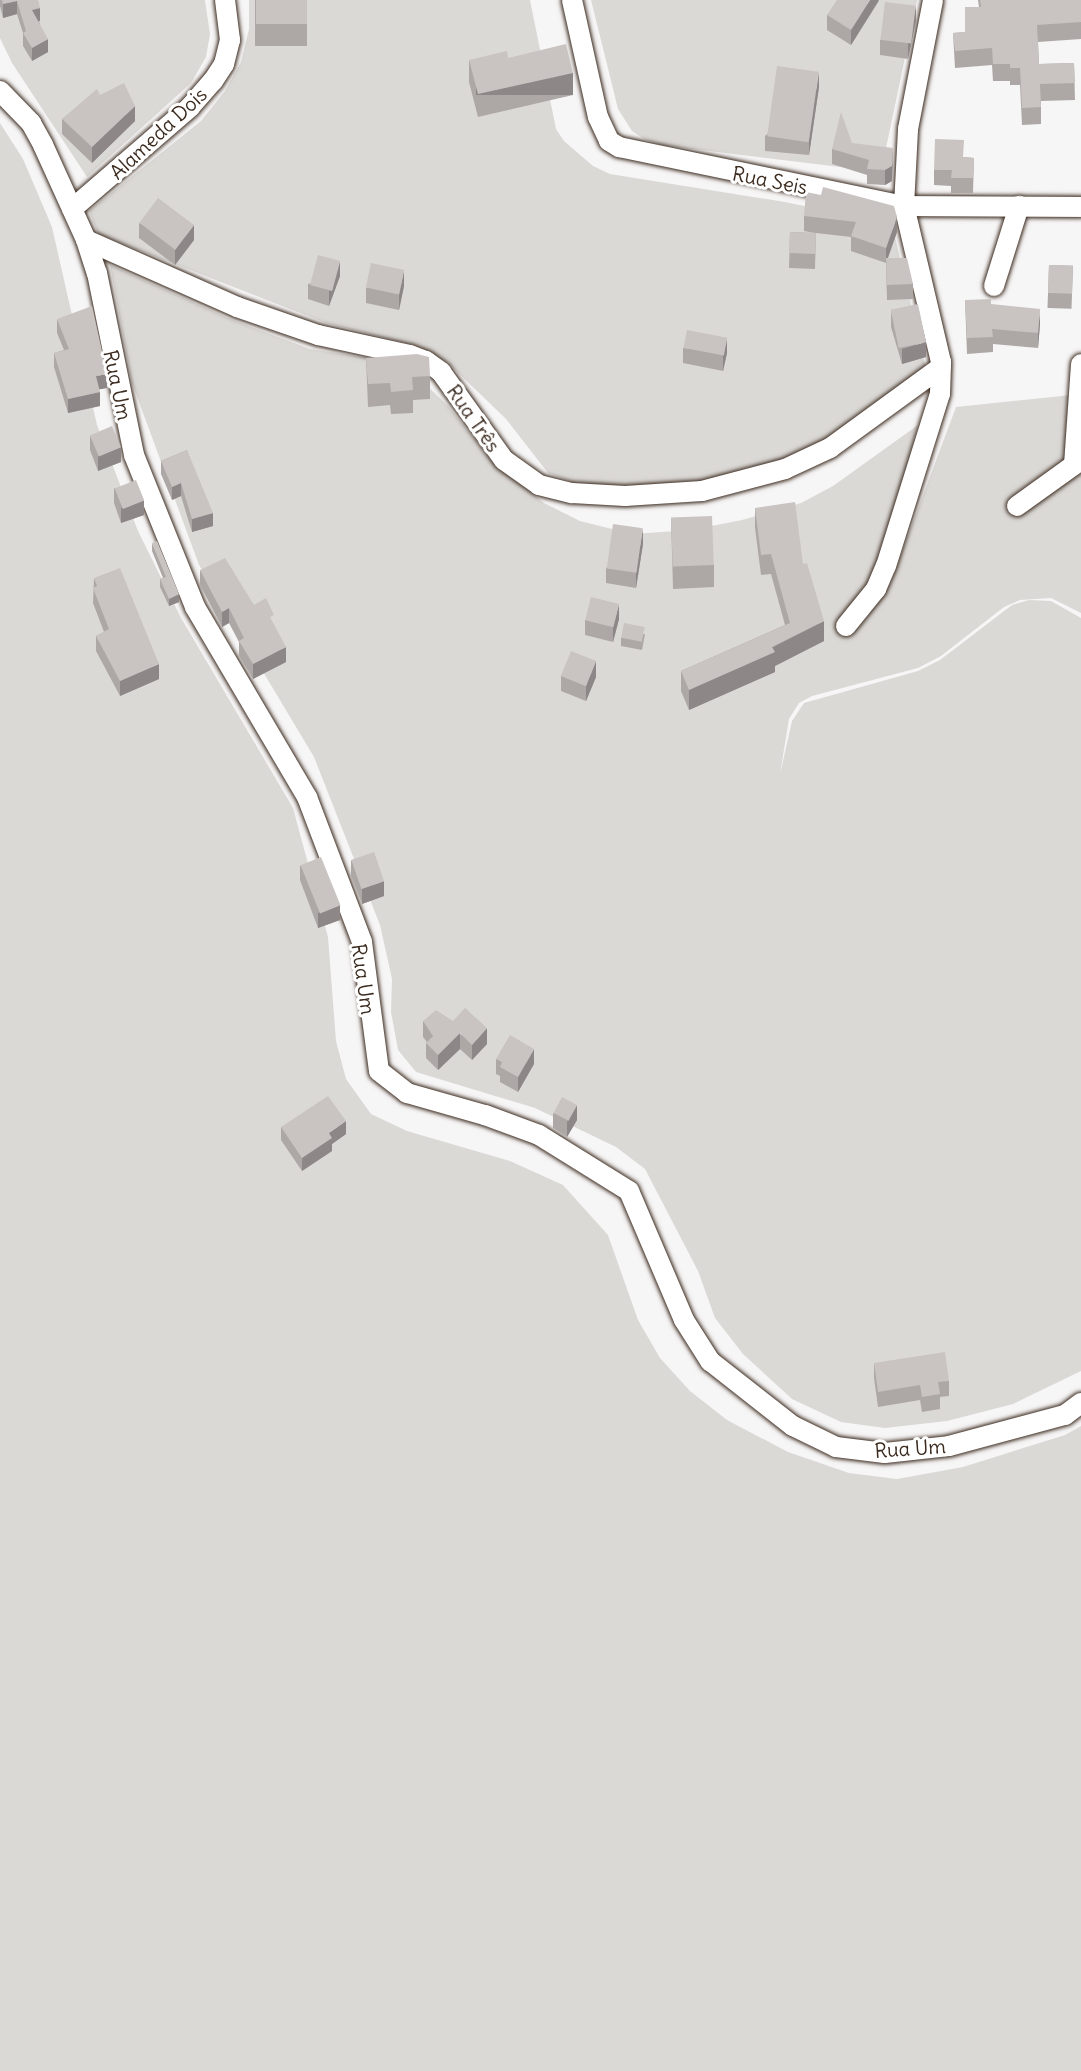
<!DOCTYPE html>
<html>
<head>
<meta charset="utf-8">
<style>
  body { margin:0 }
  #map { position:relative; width:1081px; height:2071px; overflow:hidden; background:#f7f6f6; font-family:Delius,sans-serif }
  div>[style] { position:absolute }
  .green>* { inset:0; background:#dbd9d6 }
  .roads { filter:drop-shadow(0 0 2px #3b2a1e) drop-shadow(0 0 2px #3b2a1e) }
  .minor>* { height:20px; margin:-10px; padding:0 10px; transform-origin:10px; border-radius:10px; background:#fff }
  .wall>* { inset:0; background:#ada8a6; transform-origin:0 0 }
  .shaded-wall>* { inset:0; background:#8d8887; transform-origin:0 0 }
  .building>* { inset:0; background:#c9c3c1; transform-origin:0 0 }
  span { translate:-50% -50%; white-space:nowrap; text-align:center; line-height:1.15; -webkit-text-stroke:6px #fff; paint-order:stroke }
  .street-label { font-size:20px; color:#3b2a1e }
</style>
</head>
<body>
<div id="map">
  <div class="green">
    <div style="clip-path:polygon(0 0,205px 0,210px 34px,206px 57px,191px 83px,87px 177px,12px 63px,0 38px)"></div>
    <div style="clip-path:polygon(249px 0,530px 0,556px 129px,564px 141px,593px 166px,610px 174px,785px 202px,892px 224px,926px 369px,879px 405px,798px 456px,716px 479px,673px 485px,604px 488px,576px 483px,548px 473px,506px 419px,447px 362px,414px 345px,326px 323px,98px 234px,89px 211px,201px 121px,225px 91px,241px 62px,249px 29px)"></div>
    <div style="clip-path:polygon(591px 0,917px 0,881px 172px,661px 145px,644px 139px,632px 131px,618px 109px)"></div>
    <div style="clip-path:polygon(0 123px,23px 159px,52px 227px,97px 425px,138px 531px,181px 618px,293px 808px,328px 937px,336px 1041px,346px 1079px,371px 1114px,407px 1131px,510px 1161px,563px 1185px,608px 1235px,638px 1320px,660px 1358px,690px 1391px,727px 1420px,788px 1452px,849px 1473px,897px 1479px,963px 1467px,1065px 1435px,1081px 1426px,1081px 2071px,0 2071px)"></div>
    <div style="clip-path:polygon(110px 265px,230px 319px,310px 349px,376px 359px,417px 376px,448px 406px,492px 461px,544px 503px,580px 521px,632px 534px,691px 530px,742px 520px,801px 503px,833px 486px,918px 425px,883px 558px,850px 632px,890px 584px,956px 407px,1081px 394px,1081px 613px,1051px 598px,1020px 600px,1004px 607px,941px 656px,918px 668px,812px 696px,799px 703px,789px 719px,780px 774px,792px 721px,804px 703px,918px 671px,940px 660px,1012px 605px,1029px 600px,1051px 601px,1081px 618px,1081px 1371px,1013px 1404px,947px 1421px,885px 1428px,841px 1422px,792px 1399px,743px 1354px,715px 1318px,698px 1271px,645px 1169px,616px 1147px,535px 1108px,416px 1072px,398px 1050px,391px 1012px,392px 979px,380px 925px,314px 757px,199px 565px,132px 383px)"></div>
  </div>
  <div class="roads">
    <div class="minor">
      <div style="left:572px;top:0;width:120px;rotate:77.5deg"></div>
      <div style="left:598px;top:117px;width:26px;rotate:65deg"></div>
      <div style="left:609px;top:141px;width:12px;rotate:31deg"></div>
      <div style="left:619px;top:147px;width:291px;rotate:11.7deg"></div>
      <div style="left:904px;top:206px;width:177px;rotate:0.3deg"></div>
      <div style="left:0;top:91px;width:45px;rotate:45.9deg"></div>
      <div style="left:31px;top:123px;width:25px;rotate:61deg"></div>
      <div style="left:43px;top:145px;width:104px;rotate:65.6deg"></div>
      <div style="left:86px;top:240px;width:35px;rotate:72deg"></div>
      <div style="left:97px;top:273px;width:186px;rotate:78.5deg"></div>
      <div style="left:134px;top:455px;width:164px;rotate:68.1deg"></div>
      <div style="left:195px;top:607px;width:221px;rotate:59.5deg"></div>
      <div style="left:307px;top:797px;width:155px;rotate:69.2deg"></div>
      <div style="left:362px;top:942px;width:130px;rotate:82.5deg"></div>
      <div style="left:379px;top:1071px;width:36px;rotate:38deg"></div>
      <div style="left:407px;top:1093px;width:81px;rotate:15.8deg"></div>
      <div style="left:485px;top:1115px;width:58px;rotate:20.3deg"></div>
      <div style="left:539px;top:1135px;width:106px;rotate:31.9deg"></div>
      <div style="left:629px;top:1191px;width:140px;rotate:66.9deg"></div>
      <div style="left:684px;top:1320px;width:49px;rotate:57.6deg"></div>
      <div style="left:710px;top:1361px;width:105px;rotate:38.1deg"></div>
      <div style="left:793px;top:1426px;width:48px;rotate:26deg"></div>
      <div style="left:836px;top:1447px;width:49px;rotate:7deg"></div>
      <div style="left:885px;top:1453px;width:64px;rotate:-6.2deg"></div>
      <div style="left:949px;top:1446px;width:120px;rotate:-15deg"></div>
      <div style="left:1065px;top:1415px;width:20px;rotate:-37deg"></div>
      <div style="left:72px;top:209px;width:156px;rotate:-40.8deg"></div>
      <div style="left:190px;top:107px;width:35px;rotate:-49deg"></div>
      <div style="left:213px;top:81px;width:20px;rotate:-57deg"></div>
      <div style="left:224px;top:64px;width:25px;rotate:-76deg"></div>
      <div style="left:230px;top:40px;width:40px;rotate:-97.1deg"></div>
      <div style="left:86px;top:240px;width:165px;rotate:23.9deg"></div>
      <div style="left:237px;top:307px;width:86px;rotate:19.1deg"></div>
      <div style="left:318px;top:335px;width:94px;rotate:12.3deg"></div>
      <div style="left:410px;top:355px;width:17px;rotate:21deg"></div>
      <div style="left:426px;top:361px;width:19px;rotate:36deg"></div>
      <div style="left:441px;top:372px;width:108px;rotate:54.4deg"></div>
      <div style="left:504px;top:460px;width:43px;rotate:35.5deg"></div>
      <div style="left:539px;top:485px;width:34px;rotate:14deg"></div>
      <div style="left:572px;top:493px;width:53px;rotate:3.2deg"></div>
      <div style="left:625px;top:496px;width:77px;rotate:-3.7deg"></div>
      <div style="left:702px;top:491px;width:86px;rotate:-14.8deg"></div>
      <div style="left:785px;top:469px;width:50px;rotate:-25deg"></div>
      <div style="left:830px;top:448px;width:137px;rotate:-36.1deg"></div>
      <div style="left:994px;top:286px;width:84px;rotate:-72.6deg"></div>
      <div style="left:1017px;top:506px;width:70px;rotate:-35.7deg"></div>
      <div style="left:1074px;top:465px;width:101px;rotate:-86deg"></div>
      <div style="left:846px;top:626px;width:48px;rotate:-51deg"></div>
      <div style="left:876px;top:589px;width:25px;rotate:-67deg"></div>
      <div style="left:886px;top:566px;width:180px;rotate:-72.6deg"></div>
      <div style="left:940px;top:394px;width:32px;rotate:-88deg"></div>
      <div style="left:941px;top:362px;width:160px;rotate:-103.3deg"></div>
      <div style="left:904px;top:206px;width:77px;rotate:-87deg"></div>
      <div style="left:908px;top:129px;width:131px;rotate:-79deg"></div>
    </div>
  </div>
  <div class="wall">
    <div style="clip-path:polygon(0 0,38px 0,40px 21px,39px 21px,48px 52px,32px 61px,23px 46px,23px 33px,17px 14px,3px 18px,0 6px)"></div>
    <div style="left:255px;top:0;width:52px;height:46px"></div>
    <div style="clip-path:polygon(978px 0,1081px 0,1081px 39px,1038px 42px,1039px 64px,1074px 63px,1075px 100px,1041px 101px,1041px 124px,1022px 125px,1020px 85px,1010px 85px,1010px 81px,993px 81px,992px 65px,955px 68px,953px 33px,965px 32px,979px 7px)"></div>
    <div style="clip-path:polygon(879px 1px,851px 45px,827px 30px,827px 15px)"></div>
    <div style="clip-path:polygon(916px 21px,908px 59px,880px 55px,880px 40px)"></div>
    <div style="clip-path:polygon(508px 58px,573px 95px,478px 117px,469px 82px,469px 60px)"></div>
    <div style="clip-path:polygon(819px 87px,809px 155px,765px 151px,765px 136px)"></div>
    <div style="clip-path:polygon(100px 95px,135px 121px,92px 163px,62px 134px,62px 119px)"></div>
    <div style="clip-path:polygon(852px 143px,893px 164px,892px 181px,885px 185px,867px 184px,867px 175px,832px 164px,832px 149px)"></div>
    <div style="clip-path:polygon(963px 157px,974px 158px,973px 193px,951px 193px,951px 186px,934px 185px,934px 170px)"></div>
    <div style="clip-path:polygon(821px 195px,897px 232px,888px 258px,913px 284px,913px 299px,887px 300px,886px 263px,851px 251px,851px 237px,816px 233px,815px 269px,789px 268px,790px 232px,815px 233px,804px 231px,804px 216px)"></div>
    <div style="clip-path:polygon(139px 223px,194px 240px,175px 265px,139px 238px)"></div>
    <div style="left:1049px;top:265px;width:24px;height:43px;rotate:2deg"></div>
    <div style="clip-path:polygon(340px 276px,329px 306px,308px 299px,308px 284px)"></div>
    <div style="clip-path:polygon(404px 286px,399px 310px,366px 303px,366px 288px)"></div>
    <div style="clip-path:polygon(965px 300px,991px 304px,1040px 324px,1038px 348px,993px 344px,993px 352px,967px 354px)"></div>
    <div style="clip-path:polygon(891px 312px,926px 357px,902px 364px,891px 327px)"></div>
    <div style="clip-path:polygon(57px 319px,107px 388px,99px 389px,100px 406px,68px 413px,54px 367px,54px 353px,64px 350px,57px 333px)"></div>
    <div style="clip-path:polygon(683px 348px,727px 353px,723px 371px,683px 363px)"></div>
    <div style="clip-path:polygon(366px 358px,430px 376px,430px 399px,413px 400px,413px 413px,391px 414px,390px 405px,368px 407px)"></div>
    <div style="clip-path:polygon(90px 435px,121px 462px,98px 471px,90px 450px)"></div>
    <div style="clip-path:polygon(187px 450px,213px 526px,192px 532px,181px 496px,172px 500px,161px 474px,161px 461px)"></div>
    <div style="clip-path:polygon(114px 488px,144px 515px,121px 523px,114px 503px)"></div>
    <div style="clip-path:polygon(755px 508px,803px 564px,824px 641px,775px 666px,775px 672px,689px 710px,681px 691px,681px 671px,785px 625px,771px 574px,761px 575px,755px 528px)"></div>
    <div style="clip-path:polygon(671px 518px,714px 565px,714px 587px,673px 589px)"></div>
    <div style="clip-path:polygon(152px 543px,179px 602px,169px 606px,160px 587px,160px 579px,163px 578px,152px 551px)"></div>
    <div style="clip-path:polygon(643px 544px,636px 588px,606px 583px,606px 568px)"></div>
    <div style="clip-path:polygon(200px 570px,254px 605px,274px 626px,286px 662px,253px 679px,239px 656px,239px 642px,229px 623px,222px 627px,200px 585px)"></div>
    <div style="clip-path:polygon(94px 578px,159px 679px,120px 696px,96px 651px,96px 636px,104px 632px,93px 603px)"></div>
    <div style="clip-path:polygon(619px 619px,613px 642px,585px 635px,585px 620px)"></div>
    <div style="clip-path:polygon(645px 634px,642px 650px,621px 646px,621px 638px)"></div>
    <div style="clip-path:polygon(561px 676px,596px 677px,586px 701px,561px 691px)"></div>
    <div style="clip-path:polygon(351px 860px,384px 896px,362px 904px,351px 876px)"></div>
    <div style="clip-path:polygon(300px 865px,340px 920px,318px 928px,300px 880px)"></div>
    <div style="clip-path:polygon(423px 1021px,487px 1044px,472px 1060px,460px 1049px,438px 1070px,426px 1058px,426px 1043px,427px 1042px,423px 1037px)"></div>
    <div style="clip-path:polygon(496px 1059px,534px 1064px,518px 1092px,500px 1082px,500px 1076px,496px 1074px)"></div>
    <div style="clip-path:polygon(553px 1113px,577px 1120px,567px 1137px,553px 1128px)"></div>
    <div style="clip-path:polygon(281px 1127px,346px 1134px,332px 1144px,332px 1151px,302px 1171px,281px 1140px)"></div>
    <div style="clip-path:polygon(874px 1363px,949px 1381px,949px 1396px,940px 1397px,940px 1409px,922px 1412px,920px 1400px,878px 1407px,874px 1378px)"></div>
  </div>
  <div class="shaded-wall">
    <div style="clip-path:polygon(870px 0,879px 0,851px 45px,851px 30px)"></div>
    <div style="clip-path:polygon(17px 1px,17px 14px,3px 18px,3px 4px)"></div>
    <div style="clip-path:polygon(916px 6px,916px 21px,908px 59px,908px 43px)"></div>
    <div style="clip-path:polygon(40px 8px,40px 21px,32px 23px,32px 10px)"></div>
    <div style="clip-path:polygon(48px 39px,48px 52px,32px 61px,32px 48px)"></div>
    <div style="clip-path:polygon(819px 72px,819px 87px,809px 155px,809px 140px)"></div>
    <div style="left:573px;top:73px;width:22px;height:97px;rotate:90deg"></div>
    <div style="clip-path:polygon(135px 106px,135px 121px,92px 163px,92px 147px)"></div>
    <div style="clip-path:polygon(893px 148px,892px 181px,885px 185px,885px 170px)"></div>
    <div style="clip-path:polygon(897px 217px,897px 232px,886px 263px,886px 248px)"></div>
    <div style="clip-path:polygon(194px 225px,194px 240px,175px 265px,175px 250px)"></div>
    <div style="clip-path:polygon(340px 261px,340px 276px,329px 306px,329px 291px)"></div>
    <div style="clip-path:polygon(404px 270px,404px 286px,399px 310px,399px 295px)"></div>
    <div style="clip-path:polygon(1040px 309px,1040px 324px,1038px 348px,1038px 333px)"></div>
    <div style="clip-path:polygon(727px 338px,727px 353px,723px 371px,723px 356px)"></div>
    <div style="clip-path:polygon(926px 342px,926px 357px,902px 364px,902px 349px)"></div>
    <div style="clip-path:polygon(107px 374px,107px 388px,96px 390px,96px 376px)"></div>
    <div style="clip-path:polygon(100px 392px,100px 406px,68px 413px,68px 399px)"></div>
    <div style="clip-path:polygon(121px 447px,121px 462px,98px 471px,98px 456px)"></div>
    <div style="clip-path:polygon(181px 483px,181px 496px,172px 500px,172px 487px)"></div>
    <div style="clip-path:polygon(144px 500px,144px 515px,121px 523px,121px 508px)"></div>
    <div style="clip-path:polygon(213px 513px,213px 526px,192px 532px,192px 519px)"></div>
    <div style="clip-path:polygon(643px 528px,643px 544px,636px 588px,636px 573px)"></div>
    <div style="clip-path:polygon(179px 594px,179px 602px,169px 606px,169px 599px)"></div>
    <div style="clip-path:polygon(619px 604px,619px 619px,613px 642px,613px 627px)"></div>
    <div style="clip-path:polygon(229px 608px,229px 623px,222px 627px,222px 612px)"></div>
    <div style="clip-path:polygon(824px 621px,824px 641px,775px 666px,775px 672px,689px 710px,689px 690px)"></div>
    <div style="clip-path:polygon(286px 647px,286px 662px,253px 679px,253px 664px)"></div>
    <div style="clip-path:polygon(596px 661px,596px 677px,586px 701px,586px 686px)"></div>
    <div style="clip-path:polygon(159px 664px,159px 679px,120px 696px,120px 681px)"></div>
    <div style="clip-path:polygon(384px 881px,384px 896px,362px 904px,362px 889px)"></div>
    <div style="clip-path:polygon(340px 905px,340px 920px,318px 928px,318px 913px)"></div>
    <div style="clip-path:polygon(487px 1028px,487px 1044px,472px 1060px,472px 1045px)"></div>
    <div style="clip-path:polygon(460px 1033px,460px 1049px,438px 1070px,438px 1055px)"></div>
    <div style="clip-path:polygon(534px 1049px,534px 1064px,518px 1092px,518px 1077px)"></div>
    <div style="clip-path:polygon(577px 1105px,577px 1120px,567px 1137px,567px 1122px)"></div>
    <div style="clip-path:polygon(346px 1121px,346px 1134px,332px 1144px,332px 1151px,302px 1171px,302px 1158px,329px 1133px)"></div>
  </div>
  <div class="building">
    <div style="clip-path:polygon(2px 0,38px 0,40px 8px,32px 10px,48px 39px,32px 48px,23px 33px,26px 31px,17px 1px,3px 4px)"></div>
    <div style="left:256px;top:0;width:51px;height:24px"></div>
    <div style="clip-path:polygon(837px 0,870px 0,851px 30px,827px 15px)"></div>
    <div style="clip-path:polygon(980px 0,1081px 0,1081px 22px,1037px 25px,1039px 64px,1074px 63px,1075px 83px,1040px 84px,1041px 107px,1022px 108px,1020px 68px,1010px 68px,1010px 64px,993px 64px,992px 48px,955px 51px,953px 33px,965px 32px,965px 7px,981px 7px)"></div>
    <div style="left:885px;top:2px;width:31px;height:38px;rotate:7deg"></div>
    <div style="clip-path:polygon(566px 44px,573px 73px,478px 94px,469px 60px,507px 51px,508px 58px)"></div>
    <div style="left:777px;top:66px;width:42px;height:71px;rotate:8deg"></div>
    <div style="clip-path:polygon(124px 83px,135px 106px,92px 147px,62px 119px,97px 89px,100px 95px)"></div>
    <div style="clip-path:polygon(841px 112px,852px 143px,893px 148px,892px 166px,885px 170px,867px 169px,869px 160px,832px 149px)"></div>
    <div style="clip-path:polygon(935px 139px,964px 140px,963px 157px,974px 158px,973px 178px,951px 178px,952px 170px,934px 170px)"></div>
    <div style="clip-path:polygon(823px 187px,894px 206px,897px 217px,886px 248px,851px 236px,856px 222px,804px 216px,806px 192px,821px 195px)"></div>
    <div style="left:158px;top:198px;width:45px;height:31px;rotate:37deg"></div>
    <div style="left:790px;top:232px;width:26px;height:21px;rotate:2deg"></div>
    <div style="left:318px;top:255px;width:23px;height:31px;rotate:15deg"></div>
    <div style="clip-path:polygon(886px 258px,907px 258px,913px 284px,887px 285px)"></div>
    <div style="left:371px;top:263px;width:34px;height:25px;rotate:12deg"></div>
    <div style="left:1049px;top:265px;width:24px;height:28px;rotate:2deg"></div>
    <div style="clip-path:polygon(991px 299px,991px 304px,1040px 309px,1038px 333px,992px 329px,993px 337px,967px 338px,965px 300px)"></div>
    <div style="left:918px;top:304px;width:39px;height:28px;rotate:78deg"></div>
    <div style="clip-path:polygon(92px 306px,107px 374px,96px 376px,100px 392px,68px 399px,54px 353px,69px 349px,57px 319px)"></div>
    <div style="left:687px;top:330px;width:41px;height:18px;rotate:11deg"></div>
    <div style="clip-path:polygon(417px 354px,429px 357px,430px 376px,412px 377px,413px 390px,391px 392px,390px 383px,368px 384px,366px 358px)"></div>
    <div style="left:112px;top:426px;width:23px;height:24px;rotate:67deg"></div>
    <div style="clip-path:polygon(187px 450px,213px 513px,192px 519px,181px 483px,172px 487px,161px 461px)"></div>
    <div style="left:136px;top:480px;width:22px;height:23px;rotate:68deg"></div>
    <div style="clip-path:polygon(795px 502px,803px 564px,807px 563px,824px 621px,772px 647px,775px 652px,689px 690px,681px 671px,790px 623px,771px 554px,761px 555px,755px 508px)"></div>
    <div style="left:712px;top:516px;width:49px;height:41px;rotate:88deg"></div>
    <div style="left:613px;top:524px;width:30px;height:45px;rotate:8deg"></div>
    <div style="clip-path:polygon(157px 541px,179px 594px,169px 599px,160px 579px,166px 577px,152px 543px)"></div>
    <div style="clip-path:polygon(225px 558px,254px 605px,266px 598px,274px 615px,270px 617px,286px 647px,253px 664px,239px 641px,244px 638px,229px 608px,222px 612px,200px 570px)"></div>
    <div style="clip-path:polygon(120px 568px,159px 664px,120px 681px,96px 636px,109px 629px,93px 588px,97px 586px,94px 578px)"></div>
    <div style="left:591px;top:597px;width:29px;height:24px;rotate:14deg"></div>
    <div style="left:624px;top:623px;width:21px;height:15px;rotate:11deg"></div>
    <div style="left:571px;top:651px;width:27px;height:27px;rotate:22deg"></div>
    <div style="left:374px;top:852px;width:31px;height:24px;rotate:71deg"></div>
    <div style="left:321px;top:857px;width:52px;height:22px;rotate:68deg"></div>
    <div style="clip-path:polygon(465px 1008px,487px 1028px,472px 1045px,460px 1033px,438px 1055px,426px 1043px,433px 1036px,423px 1021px,436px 1010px,453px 1021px)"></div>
    <div style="clip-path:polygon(510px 1035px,534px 1049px,518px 1077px,500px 1067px,502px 1062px,496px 1059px)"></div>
    <div style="clip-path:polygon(328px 1096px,346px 1121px,329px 1133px,332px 1138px,302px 1158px,281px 1127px)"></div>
    <div style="left:562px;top:1097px;width:17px;height:18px;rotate:28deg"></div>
    <div style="clip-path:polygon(945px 1352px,949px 1381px,938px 1382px,940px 1394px,922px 1397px,920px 1385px,878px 1392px,874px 1363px)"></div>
  </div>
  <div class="street-label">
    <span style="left:158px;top:133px;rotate:-43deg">Alameda Dois</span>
    <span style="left:770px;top:180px;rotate:11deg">Rua Seis</span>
    <span style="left:118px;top:385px;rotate:78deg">Rua Um</span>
    <span style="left:474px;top:418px;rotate:55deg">Rua Três</span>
    <span style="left:364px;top:979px;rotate:82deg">Rua Um</span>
    <span style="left:910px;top:1448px;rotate:-4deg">Rua Um</span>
  </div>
</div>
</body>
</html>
